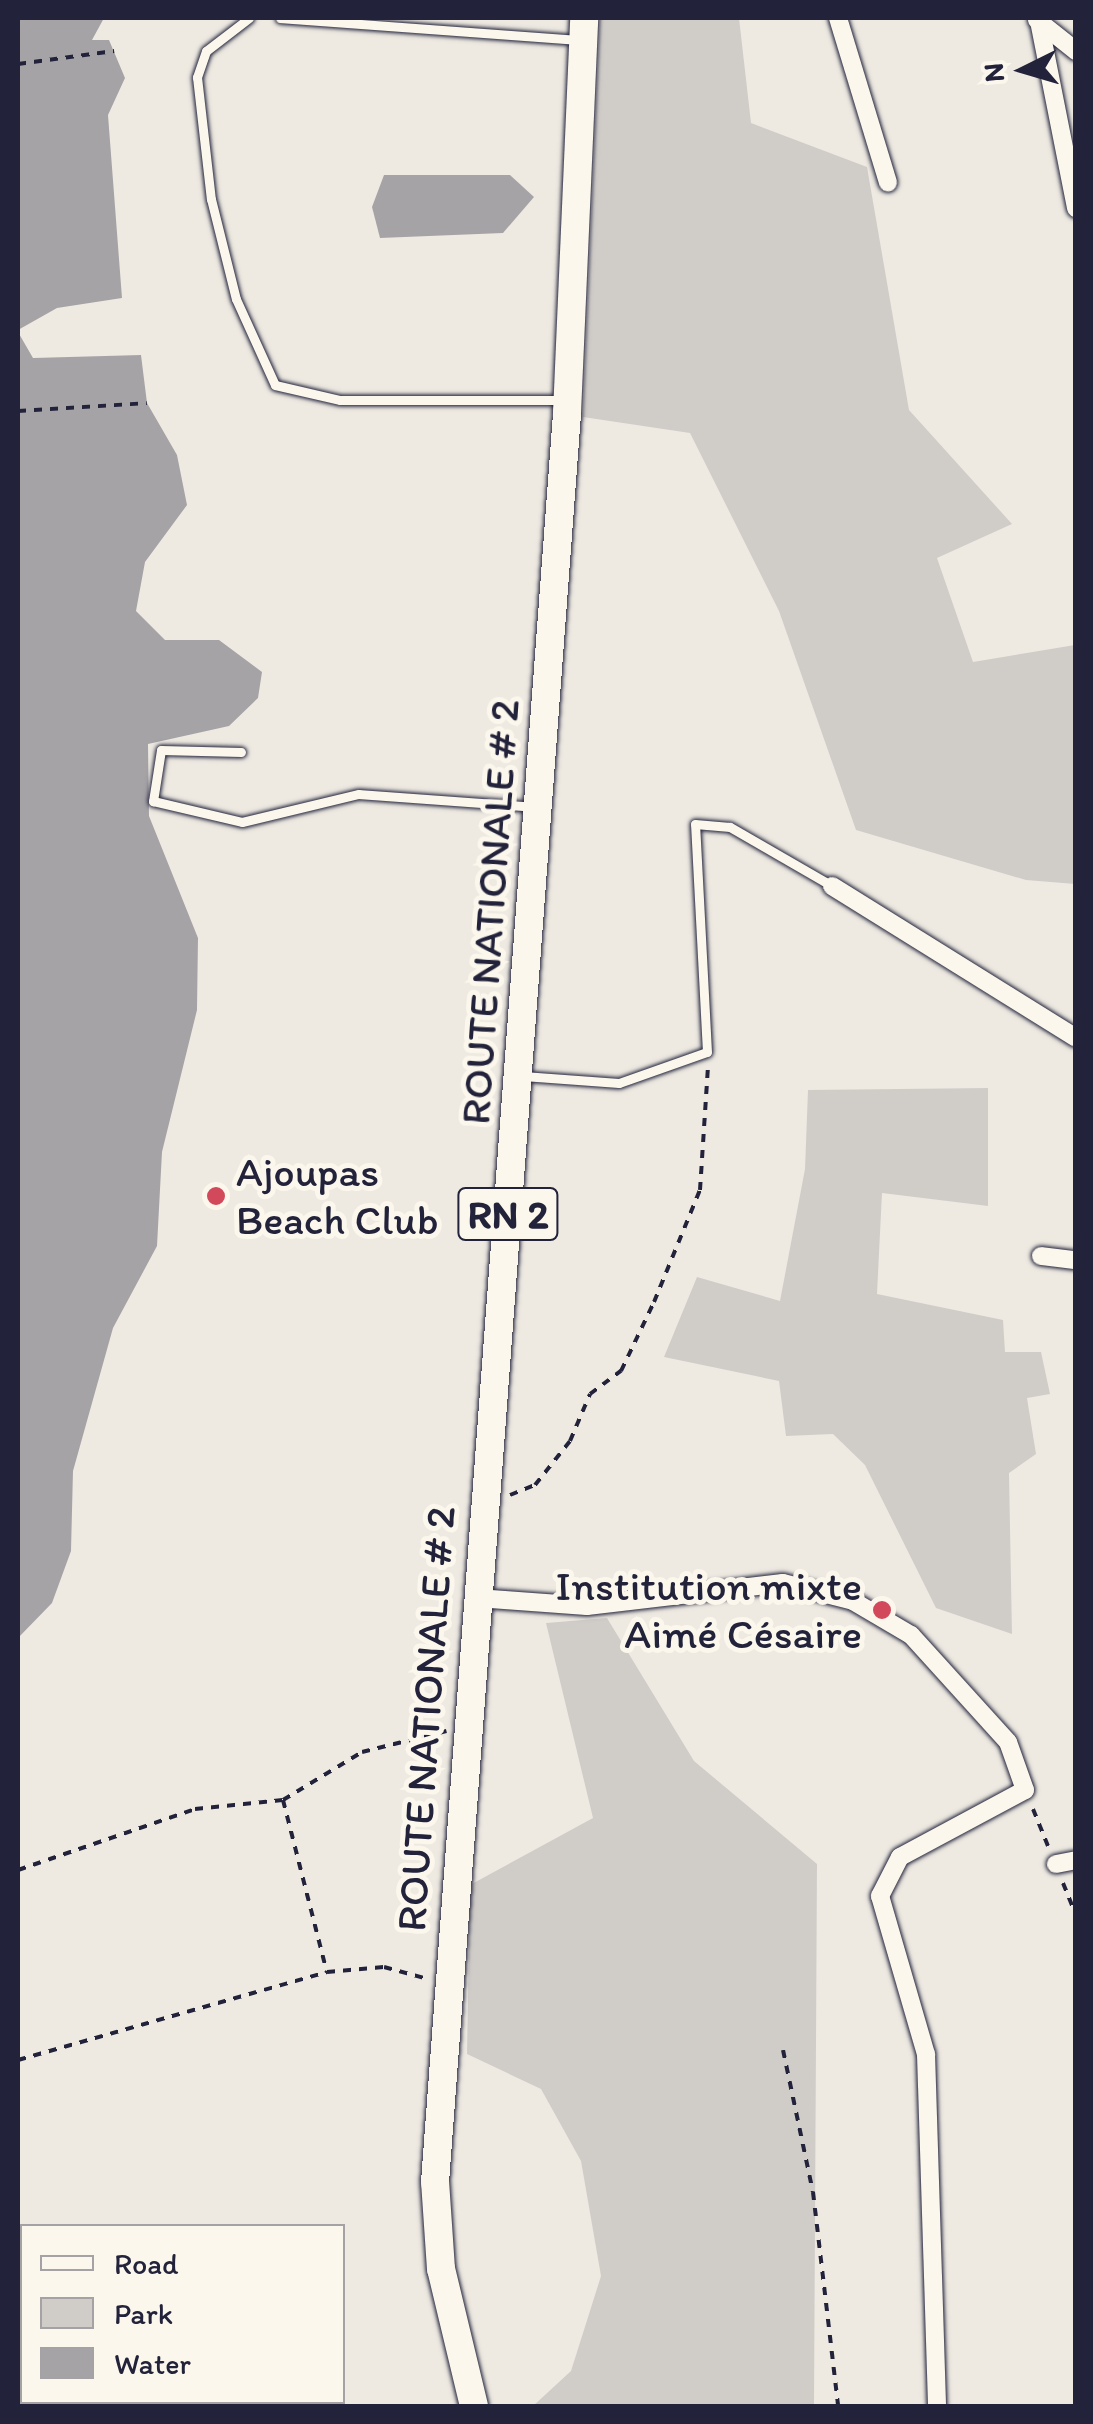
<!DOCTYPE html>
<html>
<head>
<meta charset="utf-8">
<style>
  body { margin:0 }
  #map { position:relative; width:1093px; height:2424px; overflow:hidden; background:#eeeae2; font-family:Itim,sans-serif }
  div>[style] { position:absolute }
  .green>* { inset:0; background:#d0cdc9 }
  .water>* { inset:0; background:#a6a3a7 }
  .path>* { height:4px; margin-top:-2px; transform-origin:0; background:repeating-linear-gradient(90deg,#22223b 0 8px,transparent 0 16px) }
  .roads { filter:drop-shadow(0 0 2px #22223b) drop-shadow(0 0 2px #22223b) }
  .service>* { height:9px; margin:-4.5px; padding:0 4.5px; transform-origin:4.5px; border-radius:4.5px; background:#fbf7ec }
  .minor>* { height:18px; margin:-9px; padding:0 9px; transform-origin:9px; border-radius:9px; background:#fbf7ec }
  .primary>* { height:28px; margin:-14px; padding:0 14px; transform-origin:14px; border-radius:14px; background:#fbf7ec }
  .dots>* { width:28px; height:28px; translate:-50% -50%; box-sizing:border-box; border:5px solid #fbf7ec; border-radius:50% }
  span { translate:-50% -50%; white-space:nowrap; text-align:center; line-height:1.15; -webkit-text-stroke:10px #fbf7ec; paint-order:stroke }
  .shield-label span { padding:2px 8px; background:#fbf7ec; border:2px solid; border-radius:8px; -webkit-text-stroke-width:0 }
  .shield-label { font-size:40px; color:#22223b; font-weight:700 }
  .street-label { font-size:42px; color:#22223b }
  .poi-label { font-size:42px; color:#22223b }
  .left { translate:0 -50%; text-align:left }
  .right { translate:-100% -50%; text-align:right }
  .frame { position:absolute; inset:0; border:20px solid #22223b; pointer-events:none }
  .legend { position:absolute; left:20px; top:2224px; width:325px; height:180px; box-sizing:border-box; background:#fbf7ec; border:2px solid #a4a2a5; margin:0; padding:12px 18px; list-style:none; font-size:30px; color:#22223b }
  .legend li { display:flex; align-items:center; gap:20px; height:50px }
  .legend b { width:50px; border:2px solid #a4a2a5 }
  .north { position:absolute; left:973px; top:20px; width:100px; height:100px; -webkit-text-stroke:8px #fbf7ec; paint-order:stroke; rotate:265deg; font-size:28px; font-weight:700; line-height:40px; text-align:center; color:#22223b }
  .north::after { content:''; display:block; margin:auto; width:35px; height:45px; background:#22223b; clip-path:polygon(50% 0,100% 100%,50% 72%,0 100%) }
</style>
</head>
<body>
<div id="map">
  <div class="green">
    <div style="clip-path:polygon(600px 18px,739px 18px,751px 123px,867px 167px,909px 410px,1012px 524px,937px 558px,973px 662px,1075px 645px,1075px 884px,1026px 880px,856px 830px,779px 611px,690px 433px,583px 417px)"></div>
    <div style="clip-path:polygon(988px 1088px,988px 1206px,882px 1193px,877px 1294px,1003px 1320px,1005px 1352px,1041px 1352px,1050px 1394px,1027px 1398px,1036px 1454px,1009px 1473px,1012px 1634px,936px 1608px,865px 1465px,833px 1434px,786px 1436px,779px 1381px,664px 1357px,697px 1277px,780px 1301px,805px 1169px,808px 1090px)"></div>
    <div style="clip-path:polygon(607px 1618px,694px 1761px,817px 1864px,814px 2406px,533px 2406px,571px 2371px,601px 2276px,581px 2161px,541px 2089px,467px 2054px,470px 1885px,593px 1818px,546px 1623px)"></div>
  </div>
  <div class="water">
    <div style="clip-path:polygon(18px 18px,104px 18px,92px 40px,109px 40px,125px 78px,108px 115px,122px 298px,57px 308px,18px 330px)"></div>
    <div style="clip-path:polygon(384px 175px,510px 175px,534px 197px,503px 233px,380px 238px,372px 207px)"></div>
    <div style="clip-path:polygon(18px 332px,33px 358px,141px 355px,147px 403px,177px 455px,187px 505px,145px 562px,136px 611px,165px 640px,219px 640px,262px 672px,258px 698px,229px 726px,148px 744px,149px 816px,198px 938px,197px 1010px,162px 1152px,157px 1246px,113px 1328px,73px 1471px,71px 1551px,52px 1603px,18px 1638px)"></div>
  </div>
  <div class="path">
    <div style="left:18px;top:64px;width:97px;rotate:-7.7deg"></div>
    <div style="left:18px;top:411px;width:129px;rotate:-3.5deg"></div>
    <div style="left:510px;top:1495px;width:27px;rotate:-22deg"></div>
    <div style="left:535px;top:1485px;width:56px;rotate:-51.5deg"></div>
    <div style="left:570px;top:1441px;width:51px;rotate:-66.9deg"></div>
    <div style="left:590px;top:1394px;width:39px;rotate:-37deg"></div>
    <div style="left:621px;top:1371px;width:76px;rotate:-64.4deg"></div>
    <div style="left:654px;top:1302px;width:121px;rotate:-67.7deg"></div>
    <div style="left:700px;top:1190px;width:124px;rotate:-86.3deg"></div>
    <div style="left:283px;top:1800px;width:92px;rotate:-31.3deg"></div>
    <div style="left:362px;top:1752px;width:87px;rotate:-14deg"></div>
    <div style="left:1033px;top:1809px;width:40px;rotate:68deg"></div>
    <div style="left:18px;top:1870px;width:187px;rotate:-19deg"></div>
    <div style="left:195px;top:1809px;width:88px;rotate:-5.8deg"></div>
    <div style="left:283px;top:1800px;width:178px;rotate:75.7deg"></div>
    <div style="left:1063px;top:1883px;width:35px;rotate:68deg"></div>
    <div style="left:783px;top:2050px;width:145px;rotate:78.1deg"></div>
    <div style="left:813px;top:2192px;width:215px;rotate:83.3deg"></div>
    <div style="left:18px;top:2060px;width:321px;rotate:-15.9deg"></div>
    <div style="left:327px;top:1972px;width:57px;rotate:-5deg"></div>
    <div style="left:384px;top:1967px;width:46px;rotate:15.3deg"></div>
  </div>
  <div class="roads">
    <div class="service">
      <div style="left:249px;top:18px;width:54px;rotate:142.5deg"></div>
      <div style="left:206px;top:51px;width:28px;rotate:109deg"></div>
      <div style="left:197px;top:77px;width:123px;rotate:83.5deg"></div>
      <div style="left:211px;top:199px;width:103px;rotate:76deg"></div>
      <div style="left:236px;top:299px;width:94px;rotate:65.6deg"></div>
      <div style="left:275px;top:385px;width:67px;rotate:13deg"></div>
      <div style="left:340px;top:400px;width:223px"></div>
      <div style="left:280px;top:18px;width:302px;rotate:4.2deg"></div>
      <div style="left:241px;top:752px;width:80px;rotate:-178.6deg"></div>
      <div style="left:161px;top:750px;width:52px;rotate:98.9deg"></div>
      <div style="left:153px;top:801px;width:91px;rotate:13.3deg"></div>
      <div style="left:242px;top:822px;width:120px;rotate:-13.5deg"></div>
      <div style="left:359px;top:794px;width:177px;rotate:4.2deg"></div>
      <div style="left:523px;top:1076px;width:96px;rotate:4.2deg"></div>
      <div style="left:619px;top:1083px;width:93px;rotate:-19.4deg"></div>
      <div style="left:707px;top:1052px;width:228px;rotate:-93deg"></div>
      <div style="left:695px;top:824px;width:35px;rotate:5deg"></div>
      <div style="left:730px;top:827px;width:118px;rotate:30deg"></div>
    </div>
    <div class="minor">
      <div style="left:838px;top:18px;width:172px;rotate:73.1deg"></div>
      <div style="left:1037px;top:20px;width:50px;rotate:38.5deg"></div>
      <div style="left:1039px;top:21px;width:191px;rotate:78.8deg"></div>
      <div style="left:832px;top:886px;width:287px;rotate:31.9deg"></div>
      <div style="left:1041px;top:1256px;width:35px;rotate:7deg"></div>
      <div style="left:477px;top:1598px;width:110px;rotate:4.2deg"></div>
      <div style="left:587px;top:1606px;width:197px;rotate:-6.7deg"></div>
      <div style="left:783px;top:1583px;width:72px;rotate:14.4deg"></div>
      <div style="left:853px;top:1601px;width:67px;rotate:30.4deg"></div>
      <div style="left:911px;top:1635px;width:144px;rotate:47.8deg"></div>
      <div style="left:1008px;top:1742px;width:51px;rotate:70.5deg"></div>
      <div style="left:1025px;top:1790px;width:142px;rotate:151.8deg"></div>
      <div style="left:900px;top:1857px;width:44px;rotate:117.1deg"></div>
      <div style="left:880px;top:1896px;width:165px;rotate:73.8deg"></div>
      <div style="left:926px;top:2054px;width:352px;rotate:88.2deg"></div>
      <div style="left:1056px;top:1864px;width:20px;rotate:-11deg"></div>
    </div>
    <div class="primary">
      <div style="left:474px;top:2406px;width:141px;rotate:-103.5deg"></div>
      <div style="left:441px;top:2269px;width:87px;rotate:-93.9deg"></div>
      <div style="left:435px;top:2182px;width:1774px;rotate:-85.73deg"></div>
      <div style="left:567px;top:413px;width:395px;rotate:-87.5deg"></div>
    </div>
  </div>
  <div class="dots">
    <div style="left:216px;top:1196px;background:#d1495b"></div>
    <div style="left:882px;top:1610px;background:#d1495b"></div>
  </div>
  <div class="shield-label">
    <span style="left:508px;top:1214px">RN 2</span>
  </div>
  <div class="street-label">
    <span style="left:490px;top:912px;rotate:-86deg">ROUTE NATIONALE # 2</span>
    <span style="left:426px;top:1719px;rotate:-86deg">ROUTE NATIONALE # 2</span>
  </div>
  <div class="poi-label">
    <span class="left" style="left:236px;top:1196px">Ajoupas<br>Beach Club</span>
    <span class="right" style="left:862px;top:1610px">Institution mixte<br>Aimé Césaire</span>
  </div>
  <div class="frame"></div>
  <ul class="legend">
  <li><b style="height:12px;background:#fbf7ec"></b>Road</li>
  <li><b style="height:28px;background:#d0cdc9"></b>Park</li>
  <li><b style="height:28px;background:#a6a3a7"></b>Water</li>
  </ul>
  <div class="north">N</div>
</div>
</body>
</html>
